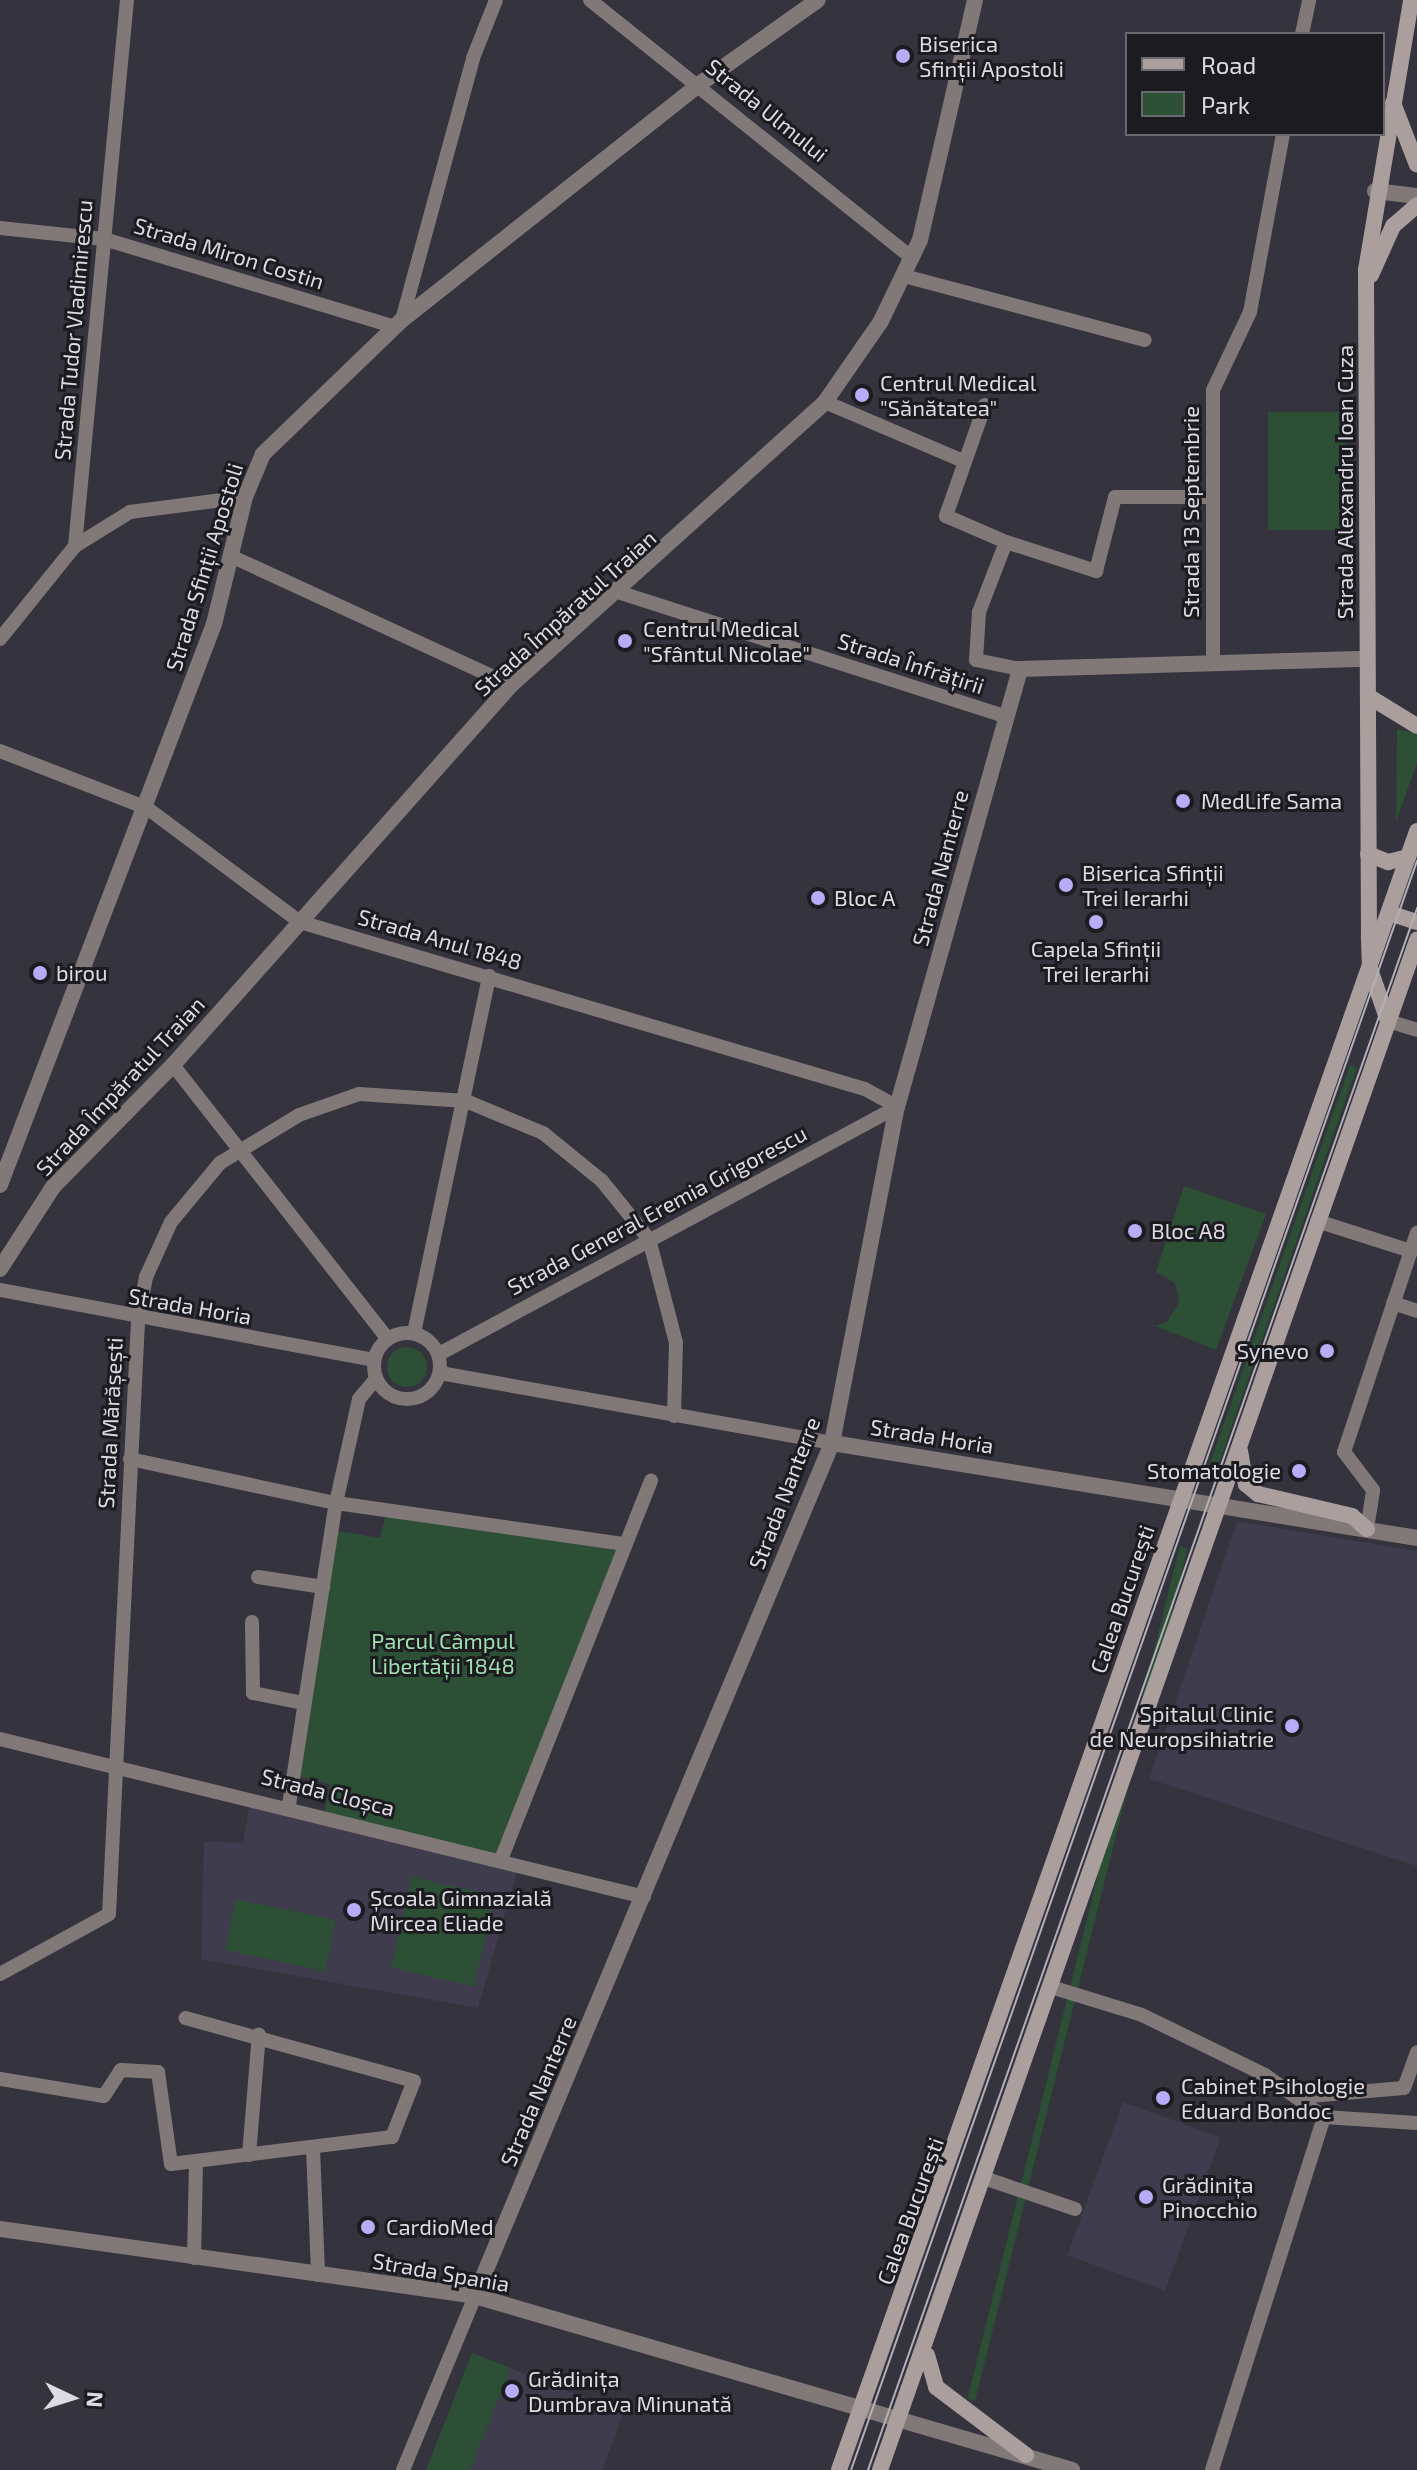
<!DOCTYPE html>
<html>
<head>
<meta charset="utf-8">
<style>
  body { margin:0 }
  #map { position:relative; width:1417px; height:2470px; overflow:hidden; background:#34333e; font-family:"Exo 2",sans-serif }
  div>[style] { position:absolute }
  .built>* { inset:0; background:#3e3c4d; transform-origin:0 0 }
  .green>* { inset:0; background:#2c4f35; transform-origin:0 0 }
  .round { border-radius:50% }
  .minor>* { height:14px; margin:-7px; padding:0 7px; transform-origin:7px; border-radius:7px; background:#807978 }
  .minor>.ring { margin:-7px; padding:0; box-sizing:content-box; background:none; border:14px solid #807978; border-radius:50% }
  .tertiary>* { height:16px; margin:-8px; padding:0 8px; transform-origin:8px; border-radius:8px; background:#807978 }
  .secondary>* { height:16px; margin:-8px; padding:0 8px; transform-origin:8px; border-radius:8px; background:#aa9f9d }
  .tram>* { height:2px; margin:-1px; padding:0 1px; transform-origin:1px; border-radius:1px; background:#b2b1b9 }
  .dots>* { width:22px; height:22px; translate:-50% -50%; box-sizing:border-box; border:4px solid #1c1b20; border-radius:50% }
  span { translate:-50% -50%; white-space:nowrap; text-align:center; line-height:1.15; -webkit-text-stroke:6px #1c1b20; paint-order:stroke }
  .poi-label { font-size:22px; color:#dcdbe2 }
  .left { translate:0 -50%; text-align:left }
  .right { translate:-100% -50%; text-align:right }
  .street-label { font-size:22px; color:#dcdbe2 }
  .park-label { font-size:22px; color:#a0dfae }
  .legend { position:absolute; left:1125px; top:32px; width:260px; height:104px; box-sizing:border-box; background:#1c1b20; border:2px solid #69686e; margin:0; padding:10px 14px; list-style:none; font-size:24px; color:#dcdbe2 }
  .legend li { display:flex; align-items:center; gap:16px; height:40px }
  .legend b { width:40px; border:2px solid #69686e }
  .north { position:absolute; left:32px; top:2358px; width:80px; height:80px; -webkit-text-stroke:6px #1c1b20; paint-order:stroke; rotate:94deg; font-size:22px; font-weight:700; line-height:32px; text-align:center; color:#dcdbe2 }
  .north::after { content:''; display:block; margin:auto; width:28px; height:36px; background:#dcdbe2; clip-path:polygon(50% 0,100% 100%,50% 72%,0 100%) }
</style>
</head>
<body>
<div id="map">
  <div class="built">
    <div style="clip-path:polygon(1237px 1521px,1417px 1551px,1417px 1866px,1149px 1779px)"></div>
    <div style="clip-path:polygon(251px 1796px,520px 1861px,478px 2008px,201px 1959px,204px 1841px,243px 1843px)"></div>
    <div style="left:1123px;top:2102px;width:104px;height:163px;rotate:20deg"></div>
    <div style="clip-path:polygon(472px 2353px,624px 2413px,602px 2470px,426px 2470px)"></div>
  </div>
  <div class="green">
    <div style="left:1268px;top:412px;width:77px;height:118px"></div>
    <div style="clip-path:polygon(1397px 729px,1417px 734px,1417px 763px,1396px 822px)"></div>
    <div style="clip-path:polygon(1350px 1065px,1357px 1067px,1218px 1466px,1210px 1463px)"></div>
    <div style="clip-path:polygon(1184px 1186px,1266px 1214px,1216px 1350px,1155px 1326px,1167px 1322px,1179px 1302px,1175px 1283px,1156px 1272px)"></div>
    <div class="round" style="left:387px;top:1347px;width:40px;height:40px"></div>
    <div style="clip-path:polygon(387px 1510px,623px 1544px,502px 1857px,324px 1813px,330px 1784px,293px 1775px,332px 1530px,380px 1538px)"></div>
    <div style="left:1180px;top:1546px;width:8px;height:879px;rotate:14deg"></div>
    <div style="left:412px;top:1877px;width:85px;height:93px;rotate:13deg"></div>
    <div style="left:236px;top:1899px;width:102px;height:52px;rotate:12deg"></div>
    <div style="clip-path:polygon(472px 2353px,511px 2368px,470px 2470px,426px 2470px)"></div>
  </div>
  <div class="minor">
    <div style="left:590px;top:0;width:413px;rotate:38.7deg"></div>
    <div style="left:1302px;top:34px;width:35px;rotate:-78deg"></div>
    <div style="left:0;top:228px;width:105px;rotate:6deg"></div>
    <div style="left:104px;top:239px;width:304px;rotate:16.8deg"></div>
    <div style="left:904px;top:276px;width:249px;rotate:14.9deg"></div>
    <div style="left:402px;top:320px;width:271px;rotate:-74.8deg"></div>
    <div style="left:473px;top:58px;width:62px;rotate:-68.4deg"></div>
    <div style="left:825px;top:402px;width:148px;rotate:23.1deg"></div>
    <div style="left:985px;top:405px;width:118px;rotate:109.4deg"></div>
    <div style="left:946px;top:516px;width:65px;rotate:23.4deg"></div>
    <div style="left:1006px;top:542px;width:95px;rotate:17.9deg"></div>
    <div style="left:1096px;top:571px;width:76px;rotate:-75.6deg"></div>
    <div style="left:1115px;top:497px;width:98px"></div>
    <div style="left:1006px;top:542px;width:75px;rotate:111.1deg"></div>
    <div style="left:979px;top:612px;width:48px;rotate:93.6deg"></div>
    <div style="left:976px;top:660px;width:45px;rotate:11.6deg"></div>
    <div style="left:75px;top:546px;width:65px;rotate:-31.7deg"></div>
    <div style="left:130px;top:512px;width:116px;rotate:-7.4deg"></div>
    <div style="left:235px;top:558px;width:304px;rotate:24.7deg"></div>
    <div style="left:621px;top:593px;width:403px;rotate:17.8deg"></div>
    <div style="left:0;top:639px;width:119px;rotate:-51.1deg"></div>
    <div style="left:75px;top:546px;width:548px;rotate:-84.56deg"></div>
    <div style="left:1213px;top:662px;width:272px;rotate:-90deg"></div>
    <div style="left:1213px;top:390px;width:86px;rotate:-64.6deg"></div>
    <div style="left:1250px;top:312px;width:181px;rotate:-79.5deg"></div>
    <div style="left:0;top:751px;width:158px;rotate:21.2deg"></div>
    <div style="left:147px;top:808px;width:191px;rotate:36.7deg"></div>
    <div style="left:300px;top:922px;width:589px;rotate:16.47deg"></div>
    <div style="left:865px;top:1089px;width:37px;rotate:29deg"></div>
    <div style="left:1388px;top:1021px;width:30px;rotate:17deg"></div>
    <div style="left:173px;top:1065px;width:348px;rotate:51.9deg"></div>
    <div style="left:1317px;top:1221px;width:99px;rotate:17.7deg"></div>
    <div style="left:0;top:1290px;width:380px;rotate:10.6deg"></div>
    <div style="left:1393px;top:1303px;width:25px;rotate:18deg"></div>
    <div class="ring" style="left:374px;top:1333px;width:52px;height:52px"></div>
    <div style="left:414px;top:1333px;width:365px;rotate:-78.1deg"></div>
    <div style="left:439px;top:1354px;width:520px;rotate:-28.34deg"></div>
    <div style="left:440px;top:1373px;width:398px;rotate:10.1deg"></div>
    <div style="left:130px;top:1459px;width:211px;rotate:12.1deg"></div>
    <div style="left:336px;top:1503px;width:290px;rotate:8.1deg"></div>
    <div style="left:1367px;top:1529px;width:39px;rotate:-81deg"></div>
    <div style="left:1373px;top:1490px;width:48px;rotate:-127.3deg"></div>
    <div style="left:1344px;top:1452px;width:231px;rotate:-71.6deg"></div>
    <div style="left:258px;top:1577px;width:66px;rotate:8.7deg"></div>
    <div style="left:252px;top:1622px;width:71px;rotate:89.2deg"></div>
    <div style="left:253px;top:1693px;width:52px;rotate:11.1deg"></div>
    <div style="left:0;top:1739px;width:663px;rotate:13.78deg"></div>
    <div style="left:289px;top:1805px;width:306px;rotate:-81.2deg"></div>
    <div style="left:336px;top:1503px;width:107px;rotate:-77.5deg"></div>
    <div style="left:359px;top:1399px;width:26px;rotate:-50deg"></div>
    <div style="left:502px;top:1857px;width:405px;rotate:-68.4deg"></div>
    <div style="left:0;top:1974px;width:124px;rotate:-28.8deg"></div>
    <div style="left:109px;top:1914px;width:595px;rotate:-87.2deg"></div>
    <div style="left:138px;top:1320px;width:44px;rotate:-79.5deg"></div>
    <div style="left:146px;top:1277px;width:60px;rotate:-65.6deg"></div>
    <div style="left:171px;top:1222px;width:77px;rotate:-50.3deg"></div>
    <div style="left:220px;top:1163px;width:92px;rotate:-31.3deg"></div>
    <div style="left:299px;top:1115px;width:64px;rotate:-19.3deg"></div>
    <div style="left:359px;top:1094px;width:107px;rotate:3.7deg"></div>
    <div style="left:466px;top:1101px;width:83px;rotate:22.6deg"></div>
    <div style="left:543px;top:1133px;width:76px;rotate:39.1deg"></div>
    <div style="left:602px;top:1181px;width:75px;rotate:51deg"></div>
    <div style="left:649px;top:1239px;width:107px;rotate:75.4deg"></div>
    <div style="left:676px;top:1343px;width:73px;rotate:91.6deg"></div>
    <div style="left:1051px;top:1987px;width:95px;rotate:17.1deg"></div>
    <div style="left:1142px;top:2015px;width:137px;rotate:26deg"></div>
    <div style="left:1265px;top:2075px;width:72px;rotate:35.4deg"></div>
    <div style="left:0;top:2079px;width:105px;rotate:9.3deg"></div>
    <div style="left:104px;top:2096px;width:31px;rotate:-57deg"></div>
    <div style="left:121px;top:2070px;width:37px;rotate:3deg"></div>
    <div style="left:158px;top:2072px;width:93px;rotate:82deg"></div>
    <div style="left:171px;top:2164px;width:223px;rotate:-7deg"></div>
    <div style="left:392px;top:2137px;width:60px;rotate:-68.6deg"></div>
    <div style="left:414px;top:2081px;width:237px;rotate:-164.6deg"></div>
    <div style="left:1298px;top:2097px;width:106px;rotate:-4.9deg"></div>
    <div style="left:1404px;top:2088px;width:38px;rotate:-70deg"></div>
    <div style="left:1324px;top:2117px;width:93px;rotate:3.7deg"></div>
    <div style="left:313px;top:2148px;width:127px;rotate:87.7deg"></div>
    <div style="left:249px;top:2155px;width:121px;rotate:-85.3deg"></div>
    <div style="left:984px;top:2178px;width:96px;rotate:18.8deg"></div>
    <div style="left:194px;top:2258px;width:97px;rotate:-88.8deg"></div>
    <div style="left:403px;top:2470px;width:188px;rotate:-67.5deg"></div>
    <div style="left:1212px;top:2470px;width:370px;rotate:-72.4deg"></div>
  </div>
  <div class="tertiary">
    <div style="left:1375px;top:191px;width:42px;rotate:6.8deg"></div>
    <div style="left:0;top:1185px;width:600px;rotate:-69.12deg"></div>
    <div style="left:214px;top:624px;width:131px;rotate:-76.3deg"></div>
    <div style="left:245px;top:497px;width:47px;rotate:-67.3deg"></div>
    <div style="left:263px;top:454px;width:193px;rotate:-44deg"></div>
    <div style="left:402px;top:320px;width:382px;rotate:-38.4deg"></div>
    <div style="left:701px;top:83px;width:143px;rotate:-35.4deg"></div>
    <div style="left:0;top:1269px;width:98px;rotate:-57.1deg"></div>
    <div style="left:53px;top:1187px;width:171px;rotate:-45.5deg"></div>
    <div style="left:173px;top:1065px;width:509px;rotate:-48.35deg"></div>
    <div style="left:511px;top:685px;width:423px;rotate:-42deg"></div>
    <div style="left:825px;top:402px;width:98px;rotate:-55.3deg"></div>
    <div style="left:881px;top:321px;width:90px;rotate:-64.3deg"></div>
    <div style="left:920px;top:240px;width:246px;rotate:-77.1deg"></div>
    <div style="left:832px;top:1443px;width:593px;rotate:9.22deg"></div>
    <div style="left:0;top:2229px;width:480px;rotate:8deg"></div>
    <div style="left:475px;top:2296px;width:622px;rotate:16.25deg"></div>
    <div style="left:475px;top:2296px;width:925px;rotate:-67.29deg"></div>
    <div style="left:832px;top:1443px;width:342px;rotate:-79.1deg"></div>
    <div style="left:897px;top:1107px;width:455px;rotate:-74.3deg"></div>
    <div style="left:1020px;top:669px;width:347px;rotate:-1.7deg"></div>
  </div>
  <div class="secondary">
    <div style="left:1393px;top:103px;width:66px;rotate:68.8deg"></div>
    <div style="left:1371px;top:275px;width:54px;rotate:-65.8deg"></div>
    <div style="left:1393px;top:226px;width:32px;rotate:-41deg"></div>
    <div style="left:1368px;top:696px;width:57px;rotate:31.5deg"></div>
    <div style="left:1368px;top:854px;width:22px;rotate:22deg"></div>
    <div style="left:1388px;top:862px;width:21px;rotate:-14deg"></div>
    <div style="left:1389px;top:913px;width:29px;rotate:18deg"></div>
    <div style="left:1388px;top:1021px;width:55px;rotate:-109.1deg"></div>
    <div style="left:1370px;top:969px;width:33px;rotate:-92deg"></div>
    <div style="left:1369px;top:936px;width:666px;rotate:-90.26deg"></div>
    <div style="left:1366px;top:270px;width:274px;rotate:-80.5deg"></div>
    <div style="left:1240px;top:1451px;width:34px;rotate:80deg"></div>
    <div style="left:1246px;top:1484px;width:16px;rotate:40deg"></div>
    <div style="left:1258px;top:1494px;width:97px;rotate:13.2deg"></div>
    <div style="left:1352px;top:1516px;width:20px;rotate:41deg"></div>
    <div style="left:927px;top:2355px;width:33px;rotate:74deg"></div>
    <div style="left:936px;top:2387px;width:113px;rotate:37.1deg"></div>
    <div style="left:839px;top:2470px;width:1738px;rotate:-70.57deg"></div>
    <div style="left:880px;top:2470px;width:1622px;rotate:-70.66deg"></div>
  </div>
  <div class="tram">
    <div style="left:851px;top:2470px;width:1706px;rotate:-70.62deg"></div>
    <div style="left:868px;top:2470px;width:1656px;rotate:-70.63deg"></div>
  </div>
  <div class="dots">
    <div style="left:903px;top:56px;background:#b8abf7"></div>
    <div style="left:862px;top:395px;background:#b8abf7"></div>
    <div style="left:625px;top:641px;background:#b8abf7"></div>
    <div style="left:1183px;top:801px;background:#b8abf7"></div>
    <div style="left:1066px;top:885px;background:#b8abf7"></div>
    <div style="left:818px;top:898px;background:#b8abf7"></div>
    <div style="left:1096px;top:922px;background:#b8abf7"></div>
    <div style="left:40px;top:973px;background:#b8abf7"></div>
    <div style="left:1135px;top:1231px;background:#b8abf7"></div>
    <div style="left:1327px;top:1351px;background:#b8abf7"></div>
    <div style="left:1299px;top:1471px;background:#b8abf7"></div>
    <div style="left:1292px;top:1726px;background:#b8abf7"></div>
    <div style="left:354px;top:1910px;background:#b8abf7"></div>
    <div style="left:1163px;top:2098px;background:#b8abf7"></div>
    <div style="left:1146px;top:2197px;background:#b8abf7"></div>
    <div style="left:368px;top:2227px;background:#b8abf7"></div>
    <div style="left:512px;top:2391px;background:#b8abf7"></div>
  </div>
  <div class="poi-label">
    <span class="left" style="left:919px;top:56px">Biserica<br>Sfinții Apostoli</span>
    <span class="left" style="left:880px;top:395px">Centrul Medical<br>"Sănătatea"</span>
    <span class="left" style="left:643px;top:641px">Centrul Medical<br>"Sfântul Nicolae"</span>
    <span class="left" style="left:1201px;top:801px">MedLife Sama</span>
    <span class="left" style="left:1082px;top:885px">Biserica Sfinții<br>Trei Ierarhi</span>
    <span class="left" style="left:834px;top:898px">Bloc A</span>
    <span style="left:1096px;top:961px">Capela Sfinții<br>Trei Ierarhi</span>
    <span class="left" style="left:56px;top:973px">birou</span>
    <span class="left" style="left:1151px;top:1231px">Bloc A8</span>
    <span class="right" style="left:1309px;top:1351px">Synevo</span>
    <span class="right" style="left:1281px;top:1471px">Stomatologie</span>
    <span class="right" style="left:1274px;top:1726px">Spitalul Clinic<br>de Neuropsihiatrie</span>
    <span class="left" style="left:370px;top:1910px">Școala Gimnazială<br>Mircea Eliade</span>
    <span class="left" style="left:1181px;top:2098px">Cabinet Psihologie<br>Eduard Bondoc</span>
    <span class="left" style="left:1162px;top:2197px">Grădinița<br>Pinocchio</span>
    <span class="left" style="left:386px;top:2227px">CardioMed</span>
    <span class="left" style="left:528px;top:2391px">Grădinița<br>Dumbrava Minunată</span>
  </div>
  <div class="street-label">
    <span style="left:767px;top:110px;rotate:39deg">Strada Ulmului</span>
    <span style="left:229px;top:253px;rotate:17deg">Strada Miron Costin</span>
    <span style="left:73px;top:330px;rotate:-85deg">Strada Tudor Vladimirescu</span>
    <span style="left:1345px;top:482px;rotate:-90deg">Strada Alexandru Ioan Cuza</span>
    <span style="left:1191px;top:512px;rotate:-90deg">Strada 13 Septembrie</span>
    <span style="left:204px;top:567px;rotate:-73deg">Strada Sfinții Apostoli</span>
    <span style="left:565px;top:613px;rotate:-42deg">Strada Împăratul Traian</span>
    <span style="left:911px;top:663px;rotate:18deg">Strada Înfrățirii</span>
    <span style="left:940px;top:868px;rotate:-75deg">Strada Nanterre</span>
    <span style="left:440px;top:939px;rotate:16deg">Strada Anul 1848</span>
    <span style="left:120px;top:1086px;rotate:-47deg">Strada Împăratul Traian</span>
    <span style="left:657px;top:1210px;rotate:-28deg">Strada General Eremia Grigorescu</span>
    <span style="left:190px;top:1306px;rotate:10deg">Strada Horia</span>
    <span style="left:110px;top:1423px;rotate:-87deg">Strada Mărășești</span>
    <span style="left:932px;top:1436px;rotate:9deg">Strada Horia</span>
    <span style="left:784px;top:1493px;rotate:-69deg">Strada Nanterre</span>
    <span style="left:1122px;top:1599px;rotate:-71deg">Calea București</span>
    <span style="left:328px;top:1792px;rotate:14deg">Strada Cloșca</span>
    <span style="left:538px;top:2091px;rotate:-67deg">Strada Nanterre</span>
    <span style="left:910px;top:2211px;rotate:-70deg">Calea București</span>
    <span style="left:441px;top:2272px;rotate:10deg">Strada Spania</span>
  </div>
  <div class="park-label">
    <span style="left:443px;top:1653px">Parcul Câmpul<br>Libertății 1848</span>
  </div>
  <ul class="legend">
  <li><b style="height:10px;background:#aa9f9d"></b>Road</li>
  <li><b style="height:22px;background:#2c4f35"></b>Park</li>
  </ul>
  <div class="north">N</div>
</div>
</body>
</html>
